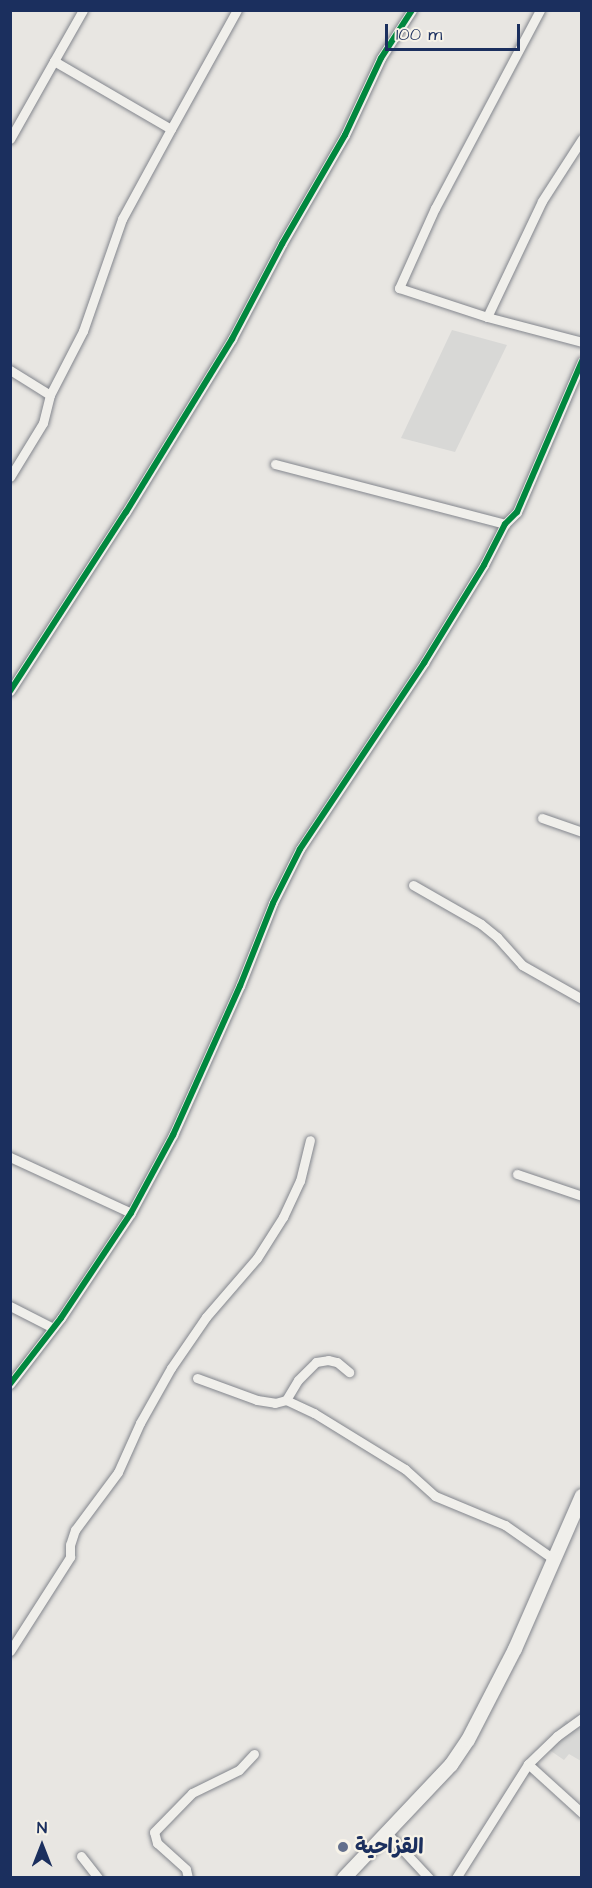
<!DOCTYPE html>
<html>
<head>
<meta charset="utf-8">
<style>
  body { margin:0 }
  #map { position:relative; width:592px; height:1888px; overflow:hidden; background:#e8e6e2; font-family:"Architects Daughter","Playpen Sans Arabic",sans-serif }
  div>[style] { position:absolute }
  .built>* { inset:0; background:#d8d8d6 }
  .roads { filter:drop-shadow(0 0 2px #83868d) drop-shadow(0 0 2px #83868d) }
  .street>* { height:9px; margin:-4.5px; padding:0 4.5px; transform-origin:4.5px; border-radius:4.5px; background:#f0efeb }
  .secondary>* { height:14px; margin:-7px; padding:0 7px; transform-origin:7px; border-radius:7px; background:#f0efeb }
  .cycleway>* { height:6px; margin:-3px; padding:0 3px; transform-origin:3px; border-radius:3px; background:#00873e }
  .dots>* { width:16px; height:16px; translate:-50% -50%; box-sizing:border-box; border:3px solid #f7f3e8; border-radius:50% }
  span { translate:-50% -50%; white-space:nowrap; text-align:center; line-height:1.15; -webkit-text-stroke:4.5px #f7f3e8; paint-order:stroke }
  .poi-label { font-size:21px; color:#1b2f5e; font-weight:700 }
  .left { translate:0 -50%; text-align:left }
  .frame { position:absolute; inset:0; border:12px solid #1b2f5e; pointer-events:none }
  .north { position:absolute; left:12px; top:1816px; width:60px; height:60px; -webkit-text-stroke:4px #f7f3e8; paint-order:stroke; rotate:0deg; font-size:16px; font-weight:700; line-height:24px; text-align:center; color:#1b2f5e }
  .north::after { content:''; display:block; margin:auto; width:21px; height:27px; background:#1b2f5e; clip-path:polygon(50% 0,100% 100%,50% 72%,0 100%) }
  .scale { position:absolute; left:385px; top:24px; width:135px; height:27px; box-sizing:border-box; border:3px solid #1b2f5e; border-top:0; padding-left:8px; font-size:18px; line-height:21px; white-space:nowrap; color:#1b2f5e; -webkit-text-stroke:4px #f7f3e8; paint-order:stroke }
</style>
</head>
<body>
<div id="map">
  <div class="built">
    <div style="clip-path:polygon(452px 330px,507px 345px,455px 452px,401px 438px)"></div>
    <div style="clip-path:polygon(566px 1720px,571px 1725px,581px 1720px,581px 1761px,569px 1754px,564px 1760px,545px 1747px)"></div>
  </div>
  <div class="roads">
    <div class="street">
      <div style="left:83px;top:10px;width:59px;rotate:119.6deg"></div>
      <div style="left:54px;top:61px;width:135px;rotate:30.2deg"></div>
      <div style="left:171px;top:129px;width:136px;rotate:-61deg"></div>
      <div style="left:540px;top:10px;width:224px;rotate:117.9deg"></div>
      <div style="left:435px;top:208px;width:88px;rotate:114.2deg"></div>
      <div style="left:399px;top:288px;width:93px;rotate:18.2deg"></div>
      <div style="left:487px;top:317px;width:128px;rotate:-64.6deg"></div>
      <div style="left:542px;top:201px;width:74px;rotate:-57.2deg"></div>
      <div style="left:10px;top:139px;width:90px;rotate:-60.6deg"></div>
      <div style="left:487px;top:317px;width:98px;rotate:14.7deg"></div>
      <div style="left:10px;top:370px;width:47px;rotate:32deg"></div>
      <div style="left:275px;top:464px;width:238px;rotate:14.6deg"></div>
      <div style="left:10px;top:477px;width:63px;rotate:-58.6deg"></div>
      <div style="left:43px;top:423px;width:29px;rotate:-76deg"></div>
      <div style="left:50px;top:395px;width:72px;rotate:-62.7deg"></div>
      <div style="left:83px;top:331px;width:119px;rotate:-70.8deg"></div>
      <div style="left:122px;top:219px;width:102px;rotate:-61.4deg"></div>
      <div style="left:10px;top:691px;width:213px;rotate:-57.1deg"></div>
      <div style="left:126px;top:512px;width:203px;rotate:-58.5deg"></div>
      <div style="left:232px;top:339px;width:107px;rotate:-62.2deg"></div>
      <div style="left:282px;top:244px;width:126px;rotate:-60deg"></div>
      <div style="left:345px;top:135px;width:85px;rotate:-64.9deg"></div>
      <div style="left:381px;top:58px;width:57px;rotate:-57.1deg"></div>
      <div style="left:542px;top:818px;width:42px;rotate:19.3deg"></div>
      <div style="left:413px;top:885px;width:78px;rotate:29.8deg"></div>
      <div style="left:481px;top:924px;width:21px;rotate:39deg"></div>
      <div style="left:497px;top:937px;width:38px;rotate:48deg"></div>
      <div style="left:522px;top:965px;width:69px;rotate:29.5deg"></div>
      <div style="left:10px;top:1157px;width:133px;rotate:24.8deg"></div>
      <div style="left:517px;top:1174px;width:69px;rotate:18.7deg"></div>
      <div style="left:10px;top:1306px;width:48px;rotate:27.1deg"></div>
      <div style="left:197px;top:1378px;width:64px;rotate:20.1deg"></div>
      <div style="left:257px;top:1400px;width:18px;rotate:9deg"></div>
      <div style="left:275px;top:1403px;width:11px;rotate:-15deg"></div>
      <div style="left:286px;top:1400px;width:31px;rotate:25deg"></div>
      <div style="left:314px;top:1413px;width:107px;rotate:31.6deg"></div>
      <div style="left:405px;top:1469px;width:40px;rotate:42deg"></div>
      <div style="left:435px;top:1496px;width:76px;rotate:22.5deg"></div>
      <div style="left:505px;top:1525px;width:61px;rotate:35deg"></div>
      <div style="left:10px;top:1384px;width:83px;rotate:-52.3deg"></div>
      <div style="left:61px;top:1318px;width:126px;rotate:-56.3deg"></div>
      <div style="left:131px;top:1213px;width:89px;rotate:-61.7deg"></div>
      <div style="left:173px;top:1135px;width:163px;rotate:-65.8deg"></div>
      <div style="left:240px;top:986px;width:89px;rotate:-68.3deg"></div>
      <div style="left:273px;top:903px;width:60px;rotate:-63.4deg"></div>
      <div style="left:300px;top:849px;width:224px;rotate:-56.3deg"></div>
      <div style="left:424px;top:663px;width:115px;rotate:-58.5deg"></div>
      <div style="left:484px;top:565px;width:46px;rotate:-62.9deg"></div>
      <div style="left:505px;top:524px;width:17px;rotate:-45deg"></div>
      <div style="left:517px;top:512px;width:164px;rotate:-66.7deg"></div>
      <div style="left:286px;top:1400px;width:23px;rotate:-59deg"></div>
      <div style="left:298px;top:1380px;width:25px;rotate:-45deg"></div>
      <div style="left:316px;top:1362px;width:12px;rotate:-9deg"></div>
      <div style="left:328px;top:1360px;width:9px;rotate:13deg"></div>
      <div style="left:337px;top:1362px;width:16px;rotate:40deg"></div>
      <div style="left:10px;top:1651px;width:112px;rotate:-57.4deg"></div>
      <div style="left:70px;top:1557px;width:12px;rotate:-90deg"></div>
      <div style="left:70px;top:1545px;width:16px;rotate:-72deg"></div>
      <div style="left:75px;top:1530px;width:72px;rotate:-53.4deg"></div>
      <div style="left:118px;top:1472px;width:54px;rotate:-65.8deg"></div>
      <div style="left:140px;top:1423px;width:63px;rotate:-60.6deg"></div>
      <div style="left:171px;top:1368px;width:62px;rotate:-55.5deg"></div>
      <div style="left:206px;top:1317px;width:78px;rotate:-49.2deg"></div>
      <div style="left:257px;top:1258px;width:49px;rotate:-57.6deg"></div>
      <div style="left:283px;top:1217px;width:40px;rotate:-65deg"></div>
      <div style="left:300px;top:1181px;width:42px;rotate:-76.3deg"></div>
      <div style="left:528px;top:1764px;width:73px;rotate:42.2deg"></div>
      <div style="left:387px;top:1833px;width:62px;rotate:47deg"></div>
      <div style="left:81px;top:1856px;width:28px;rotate:52deg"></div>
      <div style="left:188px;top:1878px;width:9px;rotate:-103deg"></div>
      <div style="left:186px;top:1869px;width:39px;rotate:-138deg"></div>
      <div style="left:157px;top:1843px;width:11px;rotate:-105deg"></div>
      <div style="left:154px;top:1832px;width:54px;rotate:-45.7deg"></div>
      <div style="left:192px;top:1793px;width:52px;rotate:-26.1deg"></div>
      <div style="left:239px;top:1770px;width:22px;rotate:-47deg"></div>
      <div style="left:456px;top:1878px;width:135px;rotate:-57.7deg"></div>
      <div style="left:528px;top:1764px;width:40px;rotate:-44deg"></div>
      <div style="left:557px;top:1736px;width:31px;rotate:-36deg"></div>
    </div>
    <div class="secondary">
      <div style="left:344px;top:1878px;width:156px;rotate:-46.6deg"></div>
      <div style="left:451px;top:1765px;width:30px;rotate:-56deg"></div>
      <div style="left:468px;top:1740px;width:102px;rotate:-62.7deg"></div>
      <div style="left:515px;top:1649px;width:167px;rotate:-66.4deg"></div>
    </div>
  </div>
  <div class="cycleway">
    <div style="left:10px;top:691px;width:213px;rotate:-57.1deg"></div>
    <div style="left:126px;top:512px;width:203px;rotate:-58.5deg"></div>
    <div style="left:232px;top:339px;width:107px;rotate:-62.2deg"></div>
    <div style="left:282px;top:244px;width:126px;rotate:-60deg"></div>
    <div style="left:345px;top:135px;width:85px;rotate:-64.9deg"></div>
    <div style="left:381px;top:58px;width:57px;rotate:-57.1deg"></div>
    <div style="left:10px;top:1384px;width:83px;rotate:-52.3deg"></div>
    <div style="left:61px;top:1318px;width:126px;rotate:-56.3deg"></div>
    <div style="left:131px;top:1213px;width:89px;rotate:-61.7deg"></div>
    <div style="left:173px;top:1135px;width:163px;rotate:-65.8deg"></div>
    <div style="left:240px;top:986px;width:89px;rotate:-68.3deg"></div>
    <div style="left:273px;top:903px;width:60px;rotate:-63.4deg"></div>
    <div style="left:300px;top:849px;width:224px;rotate:-56.3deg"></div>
    <div style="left:424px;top:663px;width:115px;rotate:-58.5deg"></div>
    <div style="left:484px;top:565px;width:46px;rotate:-62.9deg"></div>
    <div style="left:505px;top:524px;width:17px;rotate:-45deg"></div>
    <div style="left:517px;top:512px;width:164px;rotate:-66.7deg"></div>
  </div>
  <div class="dots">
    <div style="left:343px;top:1847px;background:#636f8c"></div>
  </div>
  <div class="poi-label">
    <span class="left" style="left:355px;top:1847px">القزاحية</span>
  </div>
  <div class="frame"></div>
  <div class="north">N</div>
  <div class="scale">100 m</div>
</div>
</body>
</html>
